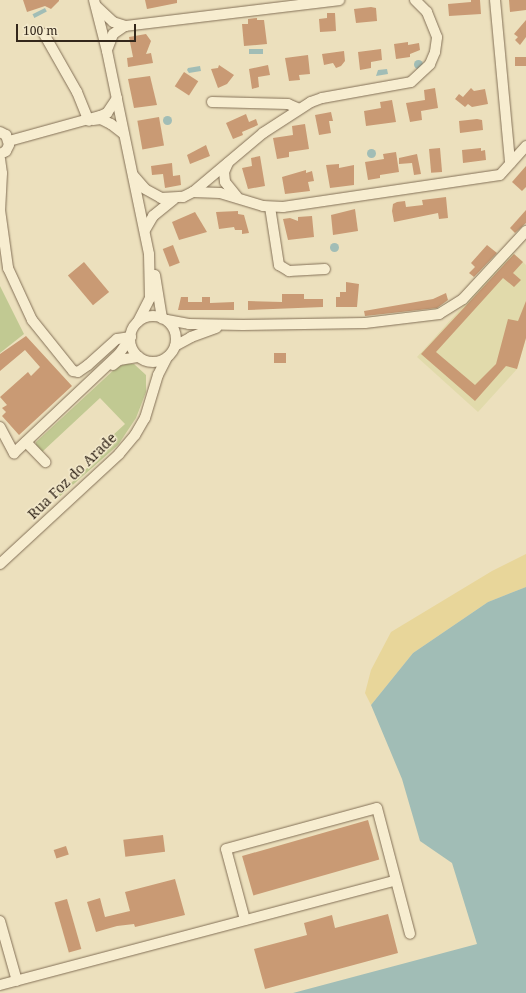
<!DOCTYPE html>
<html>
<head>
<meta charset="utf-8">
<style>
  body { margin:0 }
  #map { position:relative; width:526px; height:993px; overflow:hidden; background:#ece0bd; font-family:"Noto Serif",serif }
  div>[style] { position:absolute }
  .farmland>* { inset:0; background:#e1daab }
  .green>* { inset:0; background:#c1c992 }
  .sand>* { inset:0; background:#e8d69a }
  .water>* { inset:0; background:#a1bdb6; transform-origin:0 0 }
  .round { border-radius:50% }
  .building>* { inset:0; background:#c99a74; transform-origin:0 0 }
  .roads { filter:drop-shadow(0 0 1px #837057) drop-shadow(0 0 1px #837057) }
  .minor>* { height:10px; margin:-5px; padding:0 5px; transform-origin:5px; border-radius:5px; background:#f7edd0 }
  .minor>.ring { margin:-5px; padding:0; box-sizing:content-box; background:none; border:10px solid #f7edd0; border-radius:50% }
  span { translate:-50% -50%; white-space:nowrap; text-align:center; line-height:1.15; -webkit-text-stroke:3px #f4eacc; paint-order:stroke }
  .street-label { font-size:14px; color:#33271b }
  .scale { position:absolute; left:16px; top:24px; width:120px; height:18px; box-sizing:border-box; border:2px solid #33271b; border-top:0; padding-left:5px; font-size:12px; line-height:14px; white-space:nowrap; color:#33271b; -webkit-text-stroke:3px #f4eacc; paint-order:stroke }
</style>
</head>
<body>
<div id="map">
  <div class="farmland">
    <div style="clip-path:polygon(512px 252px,526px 265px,526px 338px,517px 369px,478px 412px,417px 357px)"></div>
  </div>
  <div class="green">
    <div style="clip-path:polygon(0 286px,24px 334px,0 353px)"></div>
    <div style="clip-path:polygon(126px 364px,134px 364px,146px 375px,146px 392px,136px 418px,118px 445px,58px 498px,56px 497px,116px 441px,112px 436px,125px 424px,100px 398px,42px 452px,36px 446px,36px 442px,117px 367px)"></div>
  </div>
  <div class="sand">
    <div style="clip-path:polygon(526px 554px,526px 587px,488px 602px,413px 653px,371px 705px,365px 693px,371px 670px,391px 632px,492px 571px)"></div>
  </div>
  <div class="water">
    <div style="left:45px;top:8px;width:4px;height:14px;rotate:63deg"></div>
    <div style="left:263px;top:49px;width:5px;height:14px;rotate:90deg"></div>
    <div class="round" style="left:413.5px;top:59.5px;width:9px;height:9px"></div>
    <div style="clip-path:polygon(200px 66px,201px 71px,189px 73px,187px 70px,188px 68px)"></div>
    <div style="clip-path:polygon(387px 69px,388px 74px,376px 76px,378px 70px)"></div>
    <div class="round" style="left:162.5px;top:115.5px;width:9px;height:9px"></div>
    <div class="round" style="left:366.5px;top:148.5px;width:9px;height:9px"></div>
    <div class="round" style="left:329.5px;top:242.5px;width:9px;height:9px"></div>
    <div style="clip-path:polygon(526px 587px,526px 993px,293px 993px,477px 944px,452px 863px,420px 841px,402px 779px,371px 705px,413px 653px,488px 602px)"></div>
  </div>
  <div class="building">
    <div style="clip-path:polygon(23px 0,59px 0,59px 1px,51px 9px,45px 6px,27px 12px)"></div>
    <div style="clip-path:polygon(145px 0,177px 0,177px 3px,147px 9px)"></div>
    <div style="clip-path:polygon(471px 0,480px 0,481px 14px,449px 16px,448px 4px,471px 2px)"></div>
    <div style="clip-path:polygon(509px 0,526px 0,526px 10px,510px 12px)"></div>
    <div style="clip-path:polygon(371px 7px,376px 8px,377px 21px,356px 23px,354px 9px)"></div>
    <div style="clip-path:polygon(327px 13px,335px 13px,336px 31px,320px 32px,319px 19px,327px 18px)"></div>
    <div style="clip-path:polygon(257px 18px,257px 20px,264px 20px,267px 44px,244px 46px,242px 24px,248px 24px,248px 19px)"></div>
    <div style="clip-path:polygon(526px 20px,526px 37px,520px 45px,515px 40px,518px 37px,514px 34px)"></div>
    <div style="clip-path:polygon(146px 34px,151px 41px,146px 54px,151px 53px,153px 63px,128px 67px,127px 58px,133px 57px,129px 37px)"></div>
    <div style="clip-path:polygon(408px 42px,408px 45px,419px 43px,420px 50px,410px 54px,410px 57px,396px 59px,394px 44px)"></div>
    <div style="clip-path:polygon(381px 49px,382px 60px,371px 62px,371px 68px,360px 70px,358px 52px)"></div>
    <div style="clip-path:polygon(344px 51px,345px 61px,341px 66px,336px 68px,333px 63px,324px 65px,322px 54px)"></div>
    <div style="clip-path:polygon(308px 55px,310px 74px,299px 75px,300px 80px,289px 81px,285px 58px)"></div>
    <div style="left:526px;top:57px;width:9px;height:11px;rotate:90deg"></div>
    <div style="clip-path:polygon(219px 65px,234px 75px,227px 84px,218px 88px,211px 69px,218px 68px)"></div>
    <div style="clip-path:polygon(268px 65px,270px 75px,258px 77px,259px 87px,252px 89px,249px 69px)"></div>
    <div style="left:184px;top:72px;width:17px;height:17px;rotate:33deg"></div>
    <div style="clip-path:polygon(150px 76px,157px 105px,134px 108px,128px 79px)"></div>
    <div style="clip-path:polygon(435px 88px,438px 108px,421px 111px,422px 120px,410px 122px,406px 103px,425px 100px,424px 90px)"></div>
    <div style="clip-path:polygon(471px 88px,474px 91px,485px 89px,488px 104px,472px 107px,468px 104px,465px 107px,455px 99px,459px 94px,463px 97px)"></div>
    <div style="clip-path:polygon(392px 100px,396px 122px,366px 126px,364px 111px,381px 108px,380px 102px)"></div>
    <div style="clip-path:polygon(331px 112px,333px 121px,329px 121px,331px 133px,319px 135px,315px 115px)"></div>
    <div style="clip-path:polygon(246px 114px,249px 122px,256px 119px,258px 125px,242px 132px,243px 135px,233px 139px,226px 123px)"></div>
    <div style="left:159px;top:117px;width:29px;height:22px;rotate:80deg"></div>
    <div style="clip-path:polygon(477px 119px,482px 120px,483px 130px,460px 133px,459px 121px)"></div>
    <div style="clip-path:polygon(305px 124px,309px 149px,289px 152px,289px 157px,277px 159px,273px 138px,293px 135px,292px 126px)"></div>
    <div style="clip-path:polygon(206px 145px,210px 156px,190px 164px,187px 155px)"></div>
    <div style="left:440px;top:148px;width:24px;height:11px;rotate:85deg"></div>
    <div style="clip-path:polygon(481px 148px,481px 151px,485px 150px,486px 160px,463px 163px,462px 150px)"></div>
    <div style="clip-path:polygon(396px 152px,399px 172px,380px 175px,380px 178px,368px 180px,365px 162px,384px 159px,383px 154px)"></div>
    <div style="clip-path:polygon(417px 154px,421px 174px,414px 175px,412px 163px,399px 164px,399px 158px)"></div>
    <div style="clip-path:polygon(260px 156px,265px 186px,248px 189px,242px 168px,252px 166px,251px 158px)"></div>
    <div style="clip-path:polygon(172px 163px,173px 176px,180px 175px,181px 185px,165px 188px,163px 174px,152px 175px,151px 166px)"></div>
    <div style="clip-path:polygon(339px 164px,339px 168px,354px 165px,354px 185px,330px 188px,326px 165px)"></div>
    <div style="clip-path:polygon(526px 166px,526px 187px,522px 191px,512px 182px)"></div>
    <div style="clip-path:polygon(306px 170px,306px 173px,312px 171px,314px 181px,308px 182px,310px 191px,285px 194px,282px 177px)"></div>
    <div style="clip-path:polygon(446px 197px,448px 218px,439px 219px,438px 213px,394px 222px,392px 211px,393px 204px,397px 202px,405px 201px,406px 207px,423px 205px,422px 200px)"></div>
    <div style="clip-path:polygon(355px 209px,358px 231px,333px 235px,331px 215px)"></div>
    <div style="clip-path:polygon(526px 210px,526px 223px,515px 233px,510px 228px)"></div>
    <div style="clip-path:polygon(238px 211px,238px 214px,244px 215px,249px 233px,242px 234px,242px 230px,235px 230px,234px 227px,219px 229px,216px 212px)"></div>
    <div style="clip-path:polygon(195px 212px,207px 232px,179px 240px,172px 222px)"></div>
    <div style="clip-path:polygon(312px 216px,314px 237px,288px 240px,283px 219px,290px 218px,298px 221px,298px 217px)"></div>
    <div style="left:173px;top:245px;width:19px;height:11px;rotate:69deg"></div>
    <div style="clip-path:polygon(487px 245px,497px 253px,474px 277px,469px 273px,475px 267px,471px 263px)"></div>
    <div style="clip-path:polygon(514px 254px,523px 262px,513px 273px,521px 280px,514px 287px,503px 278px,436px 352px,475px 385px,496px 364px,508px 319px,518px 321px,526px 301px,526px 338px,517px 369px,506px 366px,475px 401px,421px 354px)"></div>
    <div style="left:84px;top:262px;width:39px;height:21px;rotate:50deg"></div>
    <div style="clip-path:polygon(346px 282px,359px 284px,357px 307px,336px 307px,336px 297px,340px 297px,340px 292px,346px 292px)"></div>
    <div style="clip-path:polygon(446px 293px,448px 300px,437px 308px,365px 316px,364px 311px,433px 299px)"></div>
    <div style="clip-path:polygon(282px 294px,304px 294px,304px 299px,323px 299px,323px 307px,248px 310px,248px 301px,282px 302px)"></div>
    <div style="clip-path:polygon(181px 297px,188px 297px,188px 302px,202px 302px,202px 297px,210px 297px,210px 303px,234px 302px,234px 310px,178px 310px)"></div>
    <div style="clip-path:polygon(26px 336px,72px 386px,19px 435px,2px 416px,6px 412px,2px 408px,7px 405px,0 397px,28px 372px,31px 376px,40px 367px,25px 350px,0 371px,0 354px)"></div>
    <div style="left:274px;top:353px;width:12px;height:10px"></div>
    <div style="left:368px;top:820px;width:41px;height:131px;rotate:74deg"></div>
    <div style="left:163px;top:835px;width:17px;height:40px;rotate:83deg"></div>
    <div style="left:66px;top:846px;width:9px;height:13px;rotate:72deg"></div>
    <div style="clip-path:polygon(175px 879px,185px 915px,135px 927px,134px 924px,117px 926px,96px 932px,87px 902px,100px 898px,105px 917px,130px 911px,125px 892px)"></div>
    <div style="left:67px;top:899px;width:52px;height:13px;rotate:74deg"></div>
    <div style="clip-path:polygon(388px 914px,398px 953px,265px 989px,254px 949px,307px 935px,304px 923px,332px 915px,335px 928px)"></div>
  </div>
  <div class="roads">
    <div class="minor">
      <div style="left:94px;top:0;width:53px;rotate:75.7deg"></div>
      <div style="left:107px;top:51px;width:207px;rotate:78.3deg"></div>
      <div style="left:149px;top:254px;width:44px;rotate:88.7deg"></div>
      <div style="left:150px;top:298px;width:27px;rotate:117deg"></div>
      <div style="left:495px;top:0;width:164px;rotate:84.7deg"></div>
      <div style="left:96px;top:6px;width:23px;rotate:43deg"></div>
      <div style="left:113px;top:22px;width:13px;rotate:18deg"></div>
      <div style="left:125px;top:26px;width:216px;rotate:-6.9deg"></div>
      <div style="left:44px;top:34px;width:67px;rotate:60.4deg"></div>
      <div style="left:77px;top:92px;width:31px;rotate:68deg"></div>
      <div style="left:107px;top:50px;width:17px;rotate:-69deg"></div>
      <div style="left:113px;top:34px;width:14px;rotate:-34deg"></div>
      <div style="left:212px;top:102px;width:76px;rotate:1.5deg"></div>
      <div style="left:288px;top:104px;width:12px;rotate:24deg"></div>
      <div style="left:93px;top:120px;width:8px;rotate:-7deg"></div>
      <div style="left:101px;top:119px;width:11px;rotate:27deg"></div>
      <div style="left:111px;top:124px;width:16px;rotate:38deg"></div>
      <div style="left:0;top:132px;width:7px;rotate:27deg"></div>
      <div style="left:6px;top:135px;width:10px;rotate:73deg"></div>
      <div style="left:9px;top:145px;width:7px;rotate:117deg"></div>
      <div style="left:6px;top:151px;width:7px;rotate:153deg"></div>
      <div style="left:9px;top:141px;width:94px;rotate:-15.4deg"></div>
      <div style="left:100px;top:116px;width:8px;rotate:-23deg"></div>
      <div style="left:107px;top:113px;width:18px;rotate:-56deg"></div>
      <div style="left:0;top:159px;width:14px;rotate:82deg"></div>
      <div style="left:2px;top:173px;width:37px;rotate:93deg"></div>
      <div style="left:0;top:210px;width:59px;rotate:82.1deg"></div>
      <div style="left:8px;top:268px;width:57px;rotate:65.2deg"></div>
      <div style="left:32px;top:320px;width:65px;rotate:51.2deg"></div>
      <div style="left:73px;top:371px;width:5px;rotate:11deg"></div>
      <div style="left:78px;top:372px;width:12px;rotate:-35deg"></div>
      <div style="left:88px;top:365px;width:39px;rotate:-42deg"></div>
      <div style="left:117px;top:339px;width:14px;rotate:-8deg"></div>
      <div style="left:228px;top:163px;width:10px;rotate:114deg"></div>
      <div style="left:224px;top:172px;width:10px;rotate:84deg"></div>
      <div style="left:225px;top:182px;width:19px;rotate:51deg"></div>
      <div style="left:133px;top:175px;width:18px;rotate:49deg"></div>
      <div style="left:145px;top:189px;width:18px;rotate:29deg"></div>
      <div style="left:161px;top:198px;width:22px;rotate:-3deg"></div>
      <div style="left:183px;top:197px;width:11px;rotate:-27deg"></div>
      <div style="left:193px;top:192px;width:92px;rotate:-40.1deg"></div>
      <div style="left:263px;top:133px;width:57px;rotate:-32.9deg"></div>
      <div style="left:311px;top:102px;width:12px;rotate:-20deg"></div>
      <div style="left:322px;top:98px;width:90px;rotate:-10.2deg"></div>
      <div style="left:411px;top:82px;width:26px;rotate:-43deg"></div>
      <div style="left:430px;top:64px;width:13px;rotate:-67deg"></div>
      <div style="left:435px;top:52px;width:15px;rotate:-82deg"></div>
      <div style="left:437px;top:37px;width:27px;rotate:-112deg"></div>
      <div style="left:427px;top:12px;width:17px;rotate:-135deg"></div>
      <div style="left:193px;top:192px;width:27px;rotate:2deg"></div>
      <div style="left:220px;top:193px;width:45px;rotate:16.8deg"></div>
      <div style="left:263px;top:206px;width:20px;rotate:3deg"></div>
      <div style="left:283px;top:207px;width:219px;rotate:-8.4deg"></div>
      <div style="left:500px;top:175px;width:39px;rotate:-48deg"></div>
      <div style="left:270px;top:207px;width:59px;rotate:81.2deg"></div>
      <div style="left:279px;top:265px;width:12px;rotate:31deg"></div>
      <div style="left:289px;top:271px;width:36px;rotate:-3deg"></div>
      <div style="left:145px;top:230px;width:16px;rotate:-60deg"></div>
      <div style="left:153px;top:216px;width:27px;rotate:-39deg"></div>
      <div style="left:155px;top:275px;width:44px;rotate:80.8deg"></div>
      <div class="ring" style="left:130px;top:316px;width:36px;height:36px"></div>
      <div style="left:167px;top:320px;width:22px;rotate:10deg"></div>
      <div style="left:189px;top:324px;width:54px;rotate:1.1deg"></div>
      <div style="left:243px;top:325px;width:122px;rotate:-0.9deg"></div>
      <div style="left:365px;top:323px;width:75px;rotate:-6.9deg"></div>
      <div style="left:439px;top:314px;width:28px;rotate:-32deg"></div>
      <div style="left:463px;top:299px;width:93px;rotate:-47.2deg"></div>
      <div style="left:175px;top:346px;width:18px;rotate:-29deg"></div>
      <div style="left:191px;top:337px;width:27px;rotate:-20deg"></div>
      <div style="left:113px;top:365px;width:8px;rotate:-40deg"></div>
      <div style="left:119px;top:360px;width:20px;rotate:-9deg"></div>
      <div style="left:0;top:427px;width:30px;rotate:62deg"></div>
      <div style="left:14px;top:453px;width:144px;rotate:-43.3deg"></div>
      <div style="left:119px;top:354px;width:21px;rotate:-55deg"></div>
      <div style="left:26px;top:442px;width:28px;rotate:46deg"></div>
      <div style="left:0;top:564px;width:162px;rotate:-42.7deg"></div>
      <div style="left:119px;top:454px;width:25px;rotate:-50deg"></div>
      <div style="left:135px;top:435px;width:20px;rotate:-60deg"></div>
      <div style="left:145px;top:418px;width:45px;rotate:-73.2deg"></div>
      <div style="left:158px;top:375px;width:20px;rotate:-63deg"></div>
      <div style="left:245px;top:920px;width:73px;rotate:-105deg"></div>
      <div style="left:226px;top:849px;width:156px;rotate:-15.2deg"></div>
      <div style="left:377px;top:808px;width:130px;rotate:75.3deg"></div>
      <div style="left:0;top:921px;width:62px;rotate:74.2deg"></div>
      <div style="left:0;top:985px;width:408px;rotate:-14.8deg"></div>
    </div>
  </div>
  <div class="street-label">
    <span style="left:72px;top:476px;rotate:-44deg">Rua Foz do Arade</span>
  </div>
  <div class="scale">100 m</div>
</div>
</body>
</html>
